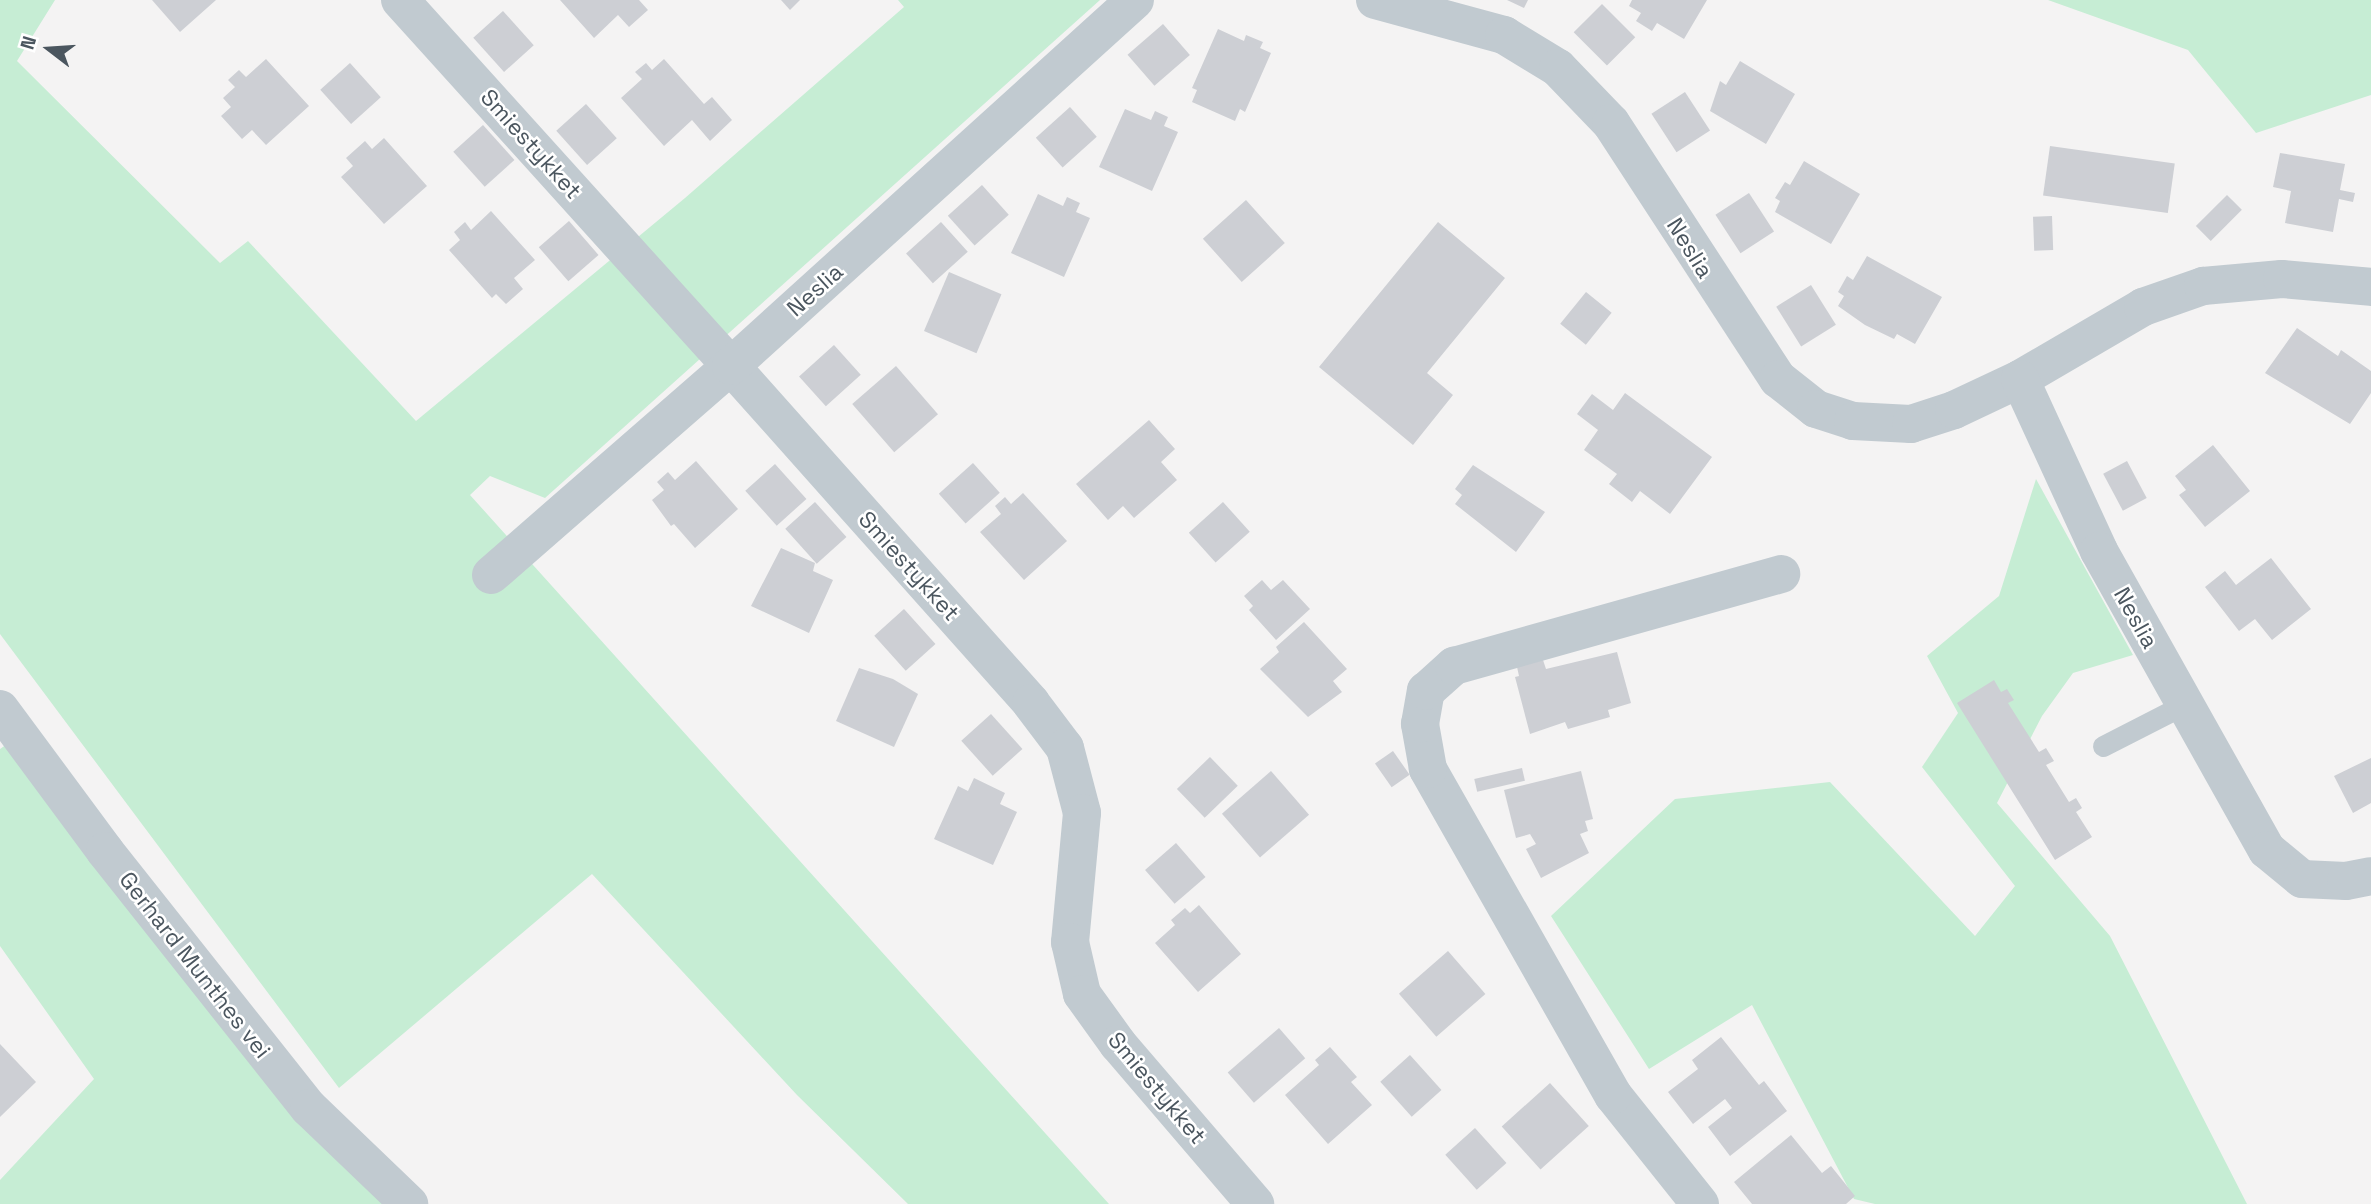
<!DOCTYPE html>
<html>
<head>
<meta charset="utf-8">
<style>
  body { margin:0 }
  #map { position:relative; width:2371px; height:1204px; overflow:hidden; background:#f4f3f3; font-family:"Space Grotesk",sans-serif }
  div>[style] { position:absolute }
  .green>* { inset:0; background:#c6edd4 }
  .building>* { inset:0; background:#cdcfd4; transform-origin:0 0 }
  .service>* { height:21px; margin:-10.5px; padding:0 10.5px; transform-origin:10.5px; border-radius:10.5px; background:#c1cad0 }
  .minor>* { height:38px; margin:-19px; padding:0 19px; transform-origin:19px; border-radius:19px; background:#c1cad0 }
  span { translate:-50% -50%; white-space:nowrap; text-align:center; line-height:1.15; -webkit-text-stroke:5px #fff; paint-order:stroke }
  .street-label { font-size:23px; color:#4b565f }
  .north { position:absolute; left:14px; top:14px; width:70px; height:70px; -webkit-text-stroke:5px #fff; paint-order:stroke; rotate:287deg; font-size:19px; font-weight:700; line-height:28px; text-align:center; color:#4b565f }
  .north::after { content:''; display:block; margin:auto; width:24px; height:32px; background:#4b565f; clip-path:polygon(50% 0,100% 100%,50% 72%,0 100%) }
</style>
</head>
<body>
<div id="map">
  <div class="green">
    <div style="clip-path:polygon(0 0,55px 0,17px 61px,220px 263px,248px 241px,416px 421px,685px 198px,904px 7px,898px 0,1100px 0,545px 498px,490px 476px,470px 495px,1109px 1204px,908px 1204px,797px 1095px,592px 874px,339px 1088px,0 634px)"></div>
    <div style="clip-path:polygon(2048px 0,2371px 0,2371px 95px,2256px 133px,2188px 50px)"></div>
    <div style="clip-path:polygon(2036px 479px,2133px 655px,2073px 673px,2042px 716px,1997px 803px,2110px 936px,2247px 1204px,1875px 1204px,1854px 1199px,1752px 1005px,1649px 1069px,1551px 916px,1675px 799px,1830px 782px,1975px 936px,2015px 886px,1922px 767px,1958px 713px,1927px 656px,1999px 596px)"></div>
    <div style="clip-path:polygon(17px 737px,389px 1204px,0 1204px,0 1180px,94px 1079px,0 946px,0 749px)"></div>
  </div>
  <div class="building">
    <div style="clip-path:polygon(152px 0,216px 0,180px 32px)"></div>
    <div style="clip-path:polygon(560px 0,639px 0,648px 10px,629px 27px,618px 15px,594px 38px)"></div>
    <div style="clip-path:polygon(781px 0,800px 0,790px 10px)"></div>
    <div style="clip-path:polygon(1507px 0,1528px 0,1524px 8px)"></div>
    <div style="clip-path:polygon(1632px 0,1707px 0,1684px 39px,1657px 23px,1652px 31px,1636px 21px,1641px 13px,1629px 6px)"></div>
    <div style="left:1602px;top:4px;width:47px;height:40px;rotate:45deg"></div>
    <div style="left:503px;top:11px;width:46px;height:40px;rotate:48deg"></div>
    <div style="left:1163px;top:24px;width:41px;height:47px;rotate:49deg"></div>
    <div style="clip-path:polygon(1218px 29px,1244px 41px,1246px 35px,1263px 42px,1260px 48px,1271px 53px,1245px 112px,1240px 109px,1235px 121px,1192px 102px,1197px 90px,1192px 88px)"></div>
    <div style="clip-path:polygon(266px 59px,309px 106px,266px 145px,252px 130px,242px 139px,221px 116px,231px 107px,223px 98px,235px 87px,228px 80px,239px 70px,246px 77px)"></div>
    <div style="clip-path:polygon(664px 59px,704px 104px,712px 97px,732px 120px,710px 141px,692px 120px,664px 146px,621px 98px,642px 79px,635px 72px,646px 63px,652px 70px)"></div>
    <div style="clip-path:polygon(1740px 61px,1795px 94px,1766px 144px,1710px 111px,1720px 81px,1726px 85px)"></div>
    <div style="left:350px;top:63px;width:46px;height:40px;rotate:48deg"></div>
    <div style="left:1685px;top:92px;width:46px;height:40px;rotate:57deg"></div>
    <div style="left:586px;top:104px;width:46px;height:40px;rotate:48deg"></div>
    <div style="left:1070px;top:107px;width:40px;height:46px;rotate:48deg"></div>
    <div style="clip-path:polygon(1125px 109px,1151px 120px,1155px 111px,1168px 117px,1164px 126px,1178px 132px,1152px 191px,1099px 167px)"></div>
    <div style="left:483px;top:125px;width:47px;height:40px;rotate:48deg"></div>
    <div style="clip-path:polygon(384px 138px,427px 186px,384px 224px,341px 177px,353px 166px,346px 158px,365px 141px,372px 149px)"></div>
    <div style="left:2050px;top:146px;width:126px;height:50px;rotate:8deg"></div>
    <div style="clip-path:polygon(2280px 153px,2345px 164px,2340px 190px,2355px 193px,2353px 202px,2339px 199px,2333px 232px,2285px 223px,2291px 191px,2273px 187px)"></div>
    <div style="clip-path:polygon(1804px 161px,1860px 194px,1831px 244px,1775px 212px,1780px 201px,1775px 198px,1785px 182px,1790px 185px)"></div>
    <div style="left:982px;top:185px;width:40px;height:46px;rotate:48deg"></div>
    <div style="left:1749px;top:193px;width:46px;height:40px;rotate:57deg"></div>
    <div style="clip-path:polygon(1038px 194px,1063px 206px,1067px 197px,1080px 203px,1076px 212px,1090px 218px,1064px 277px,1011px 253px)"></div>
    <div style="left:2227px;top:195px;width:21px;height:44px;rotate:45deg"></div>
    <div style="left:1246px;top:200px;width:58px;height:58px;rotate:48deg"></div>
    <div style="clip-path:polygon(491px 211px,535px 260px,514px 278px,523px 289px,506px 304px,496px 294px,492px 298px,449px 250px,460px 240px,454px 232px,465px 222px,471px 230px)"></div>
    <div style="left:2052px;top:216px;width:34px;height:19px;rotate:88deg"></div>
    <div style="left:569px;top:221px;width:45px;height:40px;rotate:49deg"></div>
    <div style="left:941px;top:222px;width:40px;height:47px;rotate:48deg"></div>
    <div style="clip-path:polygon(1438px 222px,1505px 278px,1427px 373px,1453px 395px,1413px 445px,1319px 367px)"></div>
    <div style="clip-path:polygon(1867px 256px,1942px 297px,1915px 344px,1897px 334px,1894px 339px,1865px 325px,1838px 306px,1844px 296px,1838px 292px,1847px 276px,1853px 280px)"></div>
    <div style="left:949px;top:272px;width:57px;height:64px;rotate:23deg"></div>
    <div style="left:1811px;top:285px;width:47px;height:41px;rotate:58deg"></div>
    <div style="left:1586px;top:292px;width:33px;height:41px;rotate:39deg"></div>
    <div style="clip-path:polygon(2297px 328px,2338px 356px,2341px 350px,2371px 371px,2371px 393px,2350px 424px,2265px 373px)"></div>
    <div style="left:834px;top:345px;width:40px;height:47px;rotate:48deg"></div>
    <div style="left:896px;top:366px;width:64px;height:58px;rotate:49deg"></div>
    <div style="clip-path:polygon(1625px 393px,1712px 457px,1670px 514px,1640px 491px,1632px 502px,1609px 484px,1617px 474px,1584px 450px,1598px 430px,1577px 414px,1592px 394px,1613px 410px)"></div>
    <div style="clip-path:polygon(1149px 420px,1175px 449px,1161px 462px,1177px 480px,1134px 518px,1123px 506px,1108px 520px,1076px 484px)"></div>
    <div style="clip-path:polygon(2213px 445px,2250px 491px,2205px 527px,2179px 495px,2186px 490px,2175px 476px)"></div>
    <div style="clip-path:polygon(696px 461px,738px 509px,695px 548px,674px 524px,671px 526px,652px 500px,664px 490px,657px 482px,668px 472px,675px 480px)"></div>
    <div style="left:2127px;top:461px;width:42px;height:27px;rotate:62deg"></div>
    <div style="left:973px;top:463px;width:40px;height:46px;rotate:48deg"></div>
    <div style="left:775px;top:464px;width:47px;height:40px;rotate:48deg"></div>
    <div style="clip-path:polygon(1473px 465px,1545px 512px,1516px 552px,1455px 504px,1462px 495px,1455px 489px)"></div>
    <div style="clip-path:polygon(1023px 493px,1067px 541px,1024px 580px,980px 532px,1001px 514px,995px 506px,1005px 497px,1011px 504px)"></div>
    <div style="left:815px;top:502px;width:47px;height:40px;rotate:48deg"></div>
    <div style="left:1223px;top:502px;width:40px;height:46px;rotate:48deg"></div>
    <div style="clip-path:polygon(781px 548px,815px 563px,813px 571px,833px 580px,809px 633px,751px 606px)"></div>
    <div style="clip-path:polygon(2271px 558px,2311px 609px,2272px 640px,2255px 619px,2239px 631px,2205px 587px,2225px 571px,2236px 585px)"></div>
    <div style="clip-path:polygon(1262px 580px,1271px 590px,1283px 580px,1310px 609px,1276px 640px,1249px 610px,1253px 606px,1244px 596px)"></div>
    <div style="left:904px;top:609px;width:47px;height:40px;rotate:48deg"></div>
    <div style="clip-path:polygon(1304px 622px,1347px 669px,1333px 681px,1342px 692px,1308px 717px,1260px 669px,1279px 652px,1276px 647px)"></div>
    <div style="clip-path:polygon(1617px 652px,1631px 703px,1608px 710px,1610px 717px,1568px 729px,1565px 722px,1530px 734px,1515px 677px,1519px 676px,1517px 667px,1543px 660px,1546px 669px)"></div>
    <div style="clip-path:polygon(859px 668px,893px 679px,918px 694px,894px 747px,836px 721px)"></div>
    <div style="clip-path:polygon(1994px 680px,2001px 692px,2007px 689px,2014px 700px,2008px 703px,2039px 752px,2046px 748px,2054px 761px,2046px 765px,2069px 802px,2076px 798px,2082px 808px,2076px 812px,2092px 837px,2055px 860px,1957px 703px)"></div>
    <div style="left:991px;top:714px;width:47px;height:40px;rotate:48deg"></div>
    <div style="left:1393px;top:751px;width:29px;height:22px;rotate:55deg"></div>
    <div style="left:1210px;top:757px;width:40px;height:46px;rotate:46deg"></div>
    <div style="clip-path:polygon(2371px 758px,2371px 803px,2353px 813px,2334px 776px)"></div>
    <div style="left:1522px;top:768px;width:13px;height:49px;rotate:77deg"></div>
    <div style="left:1271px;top:771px;width:58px;height:65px;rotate:49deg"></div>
    <div style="clip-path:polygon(1581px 771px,1593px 819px,1585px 821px,1588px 831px,1580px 834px,1589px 853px,1541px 878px,1526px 849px,1536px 844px,1530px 834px,1516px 838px,1504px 790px)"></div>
    <div style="clip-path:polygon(974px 778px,1005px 793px,1000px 804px,1017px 812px,993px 865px,934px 839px,958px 786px,968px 791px)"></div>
    <div style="left:1176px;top:843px;width:45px;height:41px;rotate:49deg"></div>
    <div style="clip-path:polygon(1199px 905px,1241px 954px,1198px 992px,1155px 943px,1175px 925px,1171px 920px,1185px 908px,1190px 913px)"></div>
    <div style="left:1448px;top:951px;width:57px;height:65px;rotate:49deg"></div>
    <div style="left:1279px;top:1028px;width:40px;height:68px;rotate:49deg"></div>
    <div style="clip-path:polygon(1721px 1037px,1759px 1085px,1764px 1081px,1787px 1111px,1730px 1156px,1708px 1127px,1732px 1108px,1725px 1099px,1693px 1124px,1668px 1092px,1698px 1069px,1692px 1060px)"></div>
    <div style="clip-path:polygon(0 1044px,36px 1082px,0 1117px)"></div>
    <div style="clip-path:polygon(1330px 1047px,1357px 1077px,1351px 1082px,1372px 1105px,1328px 1144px,1285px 1095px,1319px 1065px,1315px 1060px)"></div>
    <div style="left:1410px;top:1055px;width:47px;height:40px;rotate:48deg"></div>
    <div style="left:1550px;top:1083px;width:58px;height:65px;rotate:48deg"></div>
    <div style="left:1475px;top:1128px;width:47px;height:40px;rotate:48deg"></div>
    <div style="clip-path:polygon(1791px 1135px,1822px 1173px,1831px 1166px,1855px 1196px,1846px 1204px,1752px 1204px,1734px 1182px)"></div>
  </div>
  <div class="service">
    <div style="left:2103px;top:746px;width:92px;rotate:-27.1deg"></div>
  </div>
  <div class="minor">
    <div style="left:400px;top:0;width:493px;rotate:47.9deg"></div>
    <div style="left:731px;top:366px;width:451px;rotate:48.3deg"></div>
    <div style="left:1031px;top:703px;width:56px;rotate:52.9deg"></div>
    <div style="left:1065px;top:748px;width:67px;rotate:75.3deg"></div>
    <div style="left:1082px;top:813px;width:130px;rotate:95.3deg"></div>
    <div style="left:1070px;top:942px;width:53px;rotate:77deg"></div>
    <div style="left:1082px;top:994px;width:62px;rotate:54.2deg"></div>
    <div style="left:1118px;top:1044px;width:211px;rotate:49.4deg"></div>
    <div style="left:1375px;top:0;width:134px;rotate:15.2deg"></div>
    <div style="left:1504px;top:35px;width:63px;rotate:31.4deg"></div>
    <div style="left:1558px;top:68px;width:76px;rotate:46.1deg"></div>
    <div style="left:1611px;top:123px;width:306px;rotate:56.9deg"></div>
    <div style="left:1778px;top:379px;width:48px;rotate:38.3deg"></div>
    <div style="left:1816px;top:409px;width:39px;rotate:18deg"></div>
    <div style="left:1853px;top:421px;width:58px;rotate:3deg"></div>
    <div style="left:1911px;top:424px;width:45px;rotate:-18deg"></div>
    <div style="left:1954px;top:410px;width:73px;rotate:-25.2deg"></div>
    <div style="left:2020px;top:379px;width:143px;rotate:-30.3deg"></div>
    <div style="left:2143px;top:307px;width:64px;rotate:-19.3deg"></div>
    <div style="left:2203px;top:286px;width:79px;rotate:-5.1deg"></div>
    <div style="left:2282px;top:279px;width:89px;rotate:5.1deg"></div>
    <div style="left:2020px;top:379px;width:189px;rotate:65.3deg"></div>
    <div style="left:2099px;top:551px;width:343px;rotate:60.7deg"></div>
    <div style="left:2267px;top:850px;width:45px;rotate:39.6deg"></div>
    <div style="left:2302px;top:879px;width:44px;rotate:2.6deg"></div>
    <div style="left:2346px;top:881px;width:25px;rotate:-11deg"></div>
    <div style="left:491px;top:575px;width:318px;rotate:-41.1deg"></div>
    <div style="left:731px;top:366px;width:545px;rotate:-42.17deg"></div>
    <div style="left:0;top:709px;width:177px;rotate:53.5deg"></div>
    <div style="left:105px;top:851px;width:328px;rotate:51.6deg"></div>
    <div style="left:309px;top:1108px;width:139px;rotate:43.8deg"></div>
    <div style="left:1700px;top:1204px;width:139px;rotate:-128.6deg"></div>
    <div style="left:1613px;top:1095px;width:375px;rotate:-119.6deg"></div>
    <div style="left:1428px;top:769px;width:46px;rotate:-100.1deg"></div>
    <div style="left:1420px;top:724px;width:34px;rotate:-80deg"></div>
    <div style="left:1426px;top:691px;width:38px;rotate:-42deg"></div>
    <div style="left:1454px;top:666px;width:340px;rotate:-15.7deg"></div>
  </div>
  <div class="street-label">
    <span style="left:531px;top:144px;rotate:48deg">Smiestykket</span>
    <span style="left:1690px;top:248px;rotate:58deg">Neslia</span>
    <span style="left:815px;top:290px;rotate:-42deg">Neslia</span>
    <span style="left:909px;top:566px;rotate:48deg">Smiestykket</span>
    <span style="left:2136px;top:618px;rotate:61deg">Neslia</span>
    <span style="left:195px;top:965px;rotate:52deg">Gerhard Munthes vei</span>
    <span style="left:1157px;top:1088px;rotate:50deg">Smiestykket</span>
  </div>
  <div class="north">N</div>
</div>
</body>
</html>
